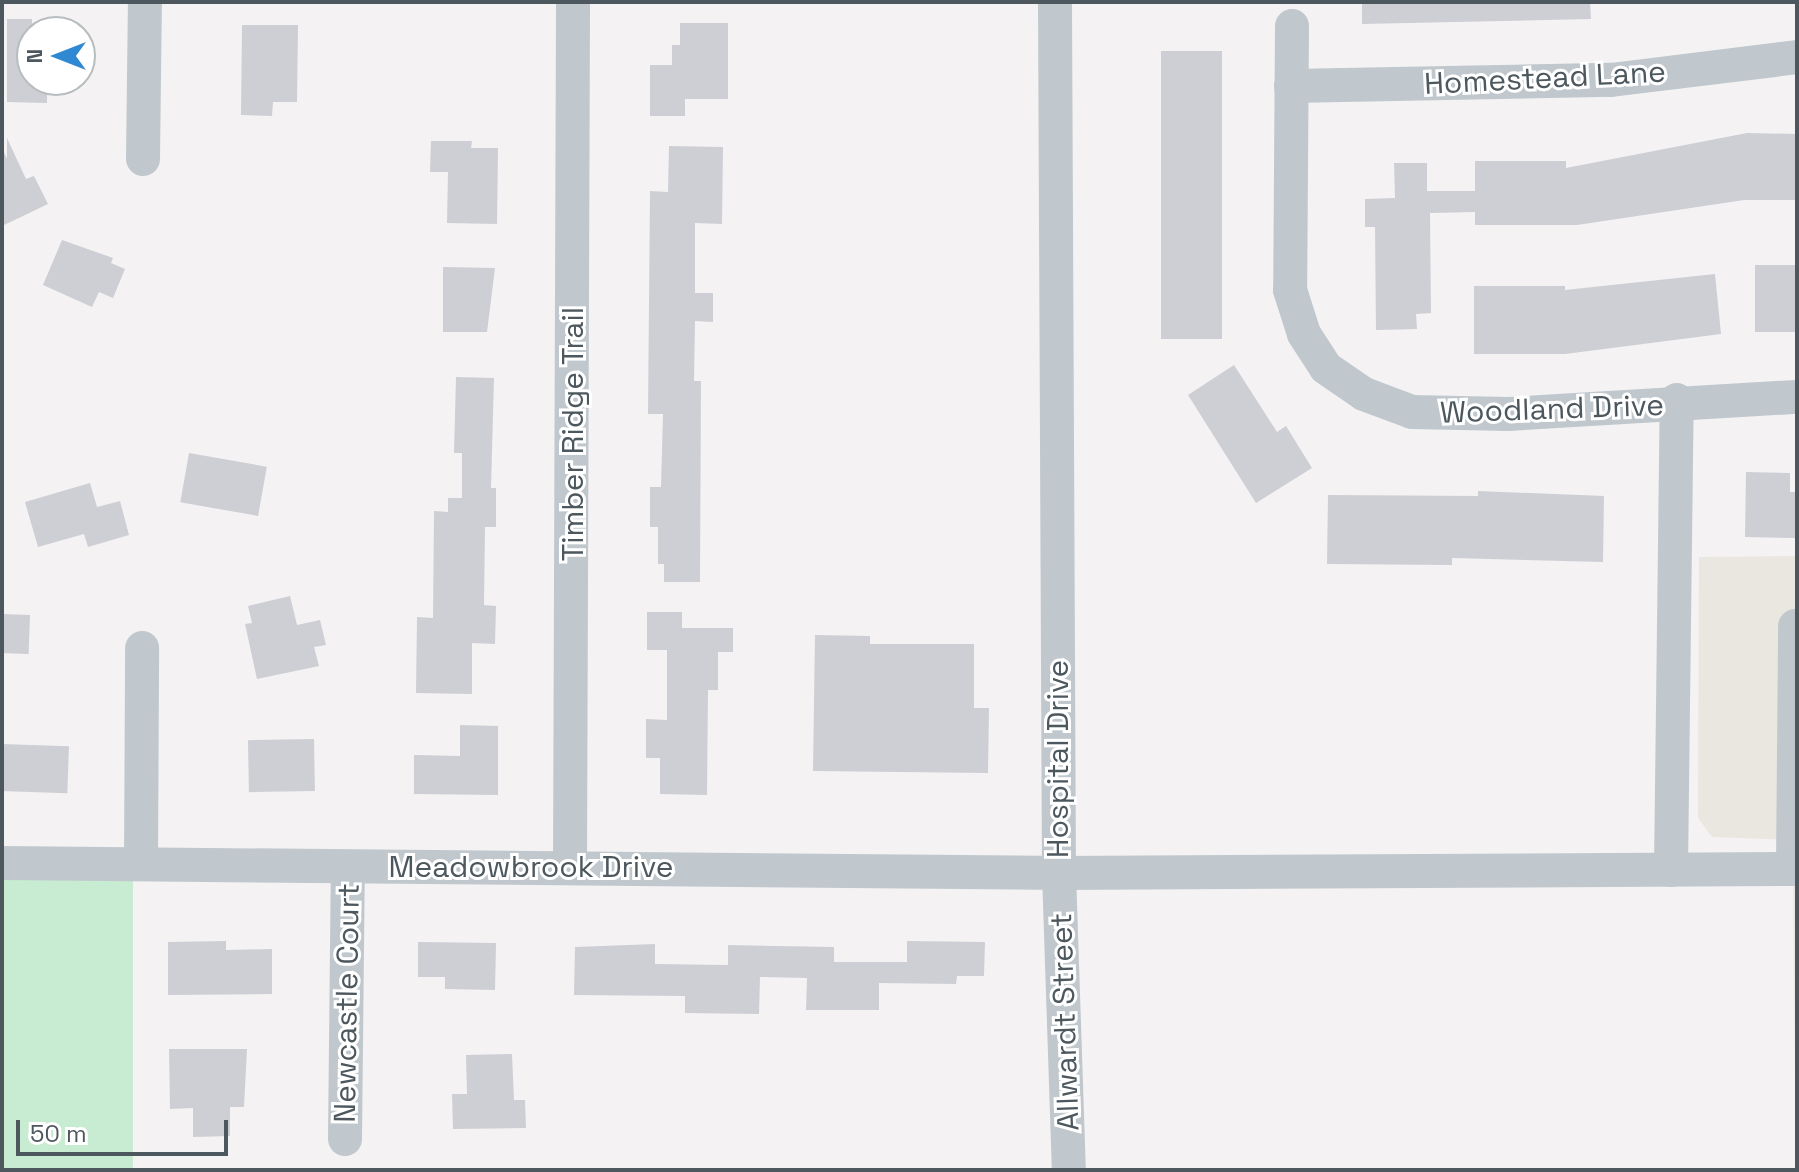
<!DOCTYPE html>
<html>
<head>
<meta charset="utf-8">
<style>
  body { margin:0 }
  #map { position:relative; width:1799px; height:1172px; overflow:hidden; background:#f4f2f3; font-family:"Space Grotesk",sans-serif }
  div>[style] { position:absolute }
  .commercial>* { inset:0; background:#eae6e0 }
  .green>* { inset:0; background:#c7ecd1; transform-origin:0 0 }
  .building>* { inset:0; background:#cdcfd4; transform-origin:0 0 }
  .minor>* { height:34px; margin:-17px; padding:0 17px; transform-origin:17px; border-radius:17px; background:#c0c8cd }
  span { translate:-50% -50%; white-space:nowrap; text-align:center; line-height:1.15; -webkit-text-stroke:6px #fff; paint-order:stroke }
  .street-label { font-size:30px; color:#4c575e }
  .frame { position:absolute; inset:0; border:4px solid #4c575e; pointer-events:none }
  .north { position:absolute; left:16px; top:16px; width:80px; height:80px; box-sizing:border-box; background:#fff; border:2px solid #b7bcbf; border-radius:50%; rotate:270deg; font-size:22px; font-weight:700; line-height:32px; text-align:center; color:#4c575e }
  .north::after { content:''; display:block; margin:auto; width:28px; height:36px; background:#2f89d2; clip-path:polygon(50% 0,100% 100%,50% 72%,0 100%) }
  .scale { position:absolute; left:16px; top:1120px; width:212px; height:36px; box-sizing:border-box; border:4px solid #4c575e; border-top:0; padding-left:10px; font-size:24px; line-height:28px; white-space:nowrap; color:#4c575e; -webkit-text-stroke:6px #fff; paint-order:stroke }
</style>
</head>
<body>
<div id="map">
  <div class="commercial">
    <div style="clip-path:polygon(1797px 556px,1797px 840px,1712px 837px,1698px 818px,1699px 557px)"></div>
    <div style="clip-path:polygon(1793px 885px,1797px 885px,1797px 1170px,1796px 1170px)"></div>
  </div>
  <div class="green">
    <div style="left:2px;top:879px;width:131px;height:291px"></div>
  </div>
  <div class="building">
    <div style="clip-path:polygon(1362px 2px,1590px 2px,1591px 19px,1362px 24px)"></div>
    <div style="clip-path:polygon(7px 19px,32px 19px,32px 80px,47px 80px,47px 103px,7px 102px)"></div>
    <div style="clip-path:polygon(680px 23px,728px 23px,728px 99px,685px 99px,685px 116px,650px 116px,650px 65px,672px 65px,672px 45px,680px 45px)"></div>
    <div style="clip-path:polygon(242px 25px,298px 25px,297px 102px,273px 102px,272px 116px,241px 115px)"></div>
    <div style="left:1161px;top:51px;width:61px;height:288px"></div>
    <div style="clip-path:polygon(1747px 133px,1797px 134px,1797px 200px,1744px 200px,1577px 225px,1475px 225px,1475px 212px,1430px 213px,1431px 313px,1416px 314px,1417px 329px,1376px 330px,1375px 227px,1365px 227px,1365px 199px,1395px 198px,1394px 163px,1427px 163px,1427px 191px,1475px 191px,1475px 161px,1566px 161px,1566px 168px)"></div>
    <div style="clip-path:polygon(7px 138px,26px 179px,34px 176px,48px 204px,2px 226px,2px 148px,7px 159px)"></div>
    <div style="clip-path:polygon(431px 141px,472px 141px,471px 148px,498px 148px,497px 224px,447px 223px,448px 172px,430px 172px)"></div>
    <div style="clip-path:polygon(669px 146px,723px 147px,722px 224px,695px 223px,695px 293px,713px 293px,713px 322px,695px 321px,694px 381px,701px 381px,700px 582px,664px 582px,664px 564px,658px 564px,658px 527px,650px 527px,650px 487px,661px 487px,663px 414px,648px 414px,650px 191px,668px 192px)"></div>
    <div style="clip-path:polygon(62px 240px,113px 258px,111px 263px,125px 269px,113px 298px,99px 292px,92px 307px,43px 285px)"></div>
    <div style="left:1797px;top:265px;width:67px;height:42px;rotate:90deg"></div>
    <div style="clip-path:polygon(443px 267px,495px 268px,487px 332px,443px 332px)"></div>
    <div style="clip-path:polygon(1715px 274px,1721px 334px,1565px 354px,1474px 354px,1474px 286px,1565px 286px,1565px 290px)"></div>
    <div style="clip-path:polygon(1234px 365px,1277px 432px,1286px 426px,1312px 468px,1256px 503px,1188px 395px)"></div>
    <div style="clip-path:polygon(456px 377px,494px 378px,491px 488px,496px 488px,496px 527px,485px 527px,484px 605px,496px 606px,495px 644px,472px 643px,472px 694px,416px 693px,417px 617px,433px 618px,434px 511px,448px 512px,448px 498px,462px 498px,462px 453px,454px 453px)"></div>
    <div style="left:189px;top:453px;width:79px;height:50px;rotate:10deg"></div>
    <div style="clip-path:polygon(1746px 472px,1790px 473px,1790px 492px,1797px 492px,1797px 538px,1745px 537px)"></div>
    <div style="clip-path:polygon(90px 483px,97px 507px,120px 501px,129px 535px,88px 547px,84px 534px,38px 547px,25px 502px)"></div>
    <div style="clip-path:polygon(1478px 491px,1604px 496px,1603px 562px,1452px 558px,1452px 565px,1327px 564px,1328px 495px,1478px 496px)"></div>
    <div style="clip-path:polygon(290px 596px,297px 625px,320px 620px,326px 645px,314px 647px,319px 666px,257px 679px,245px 624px,252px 623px,248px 606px)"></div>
    <div style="clip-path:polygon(647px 612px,682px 612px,682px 628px,733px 628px,733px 652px,718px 652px,718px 690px,708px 690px,707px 795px,660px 794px,660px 758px,646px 758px,646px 719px,667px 720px,667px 650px,647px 650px)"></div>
    <div style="left:2px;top:614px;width:28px;height:39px;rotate:2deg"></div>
    <div style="clip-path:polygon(815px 635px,870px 636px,870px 644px,974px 644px,974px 708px,989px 708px,988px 773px,813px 771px)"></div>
    <div style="clip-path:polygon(460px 725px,498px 726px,498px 795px,414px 794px,414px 755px,460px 756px)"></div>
    <div style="left:314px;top:739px;width:52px;height:66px;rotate:89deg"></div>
    <div style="left:2px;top:744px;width:67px;height:47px;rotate:2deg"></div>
    <div style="clip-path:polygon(226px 941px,226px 950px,272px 949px,272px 994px,168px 995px,168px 942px)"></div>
    <div style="clip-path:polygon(907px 941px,985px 942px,984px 976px,957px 976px,956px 984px,879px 983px,879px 1010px,806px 1010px,807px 978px,760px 977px,759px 1014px,685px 1013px,685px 996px,574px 995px,575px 947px,655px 944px,655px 964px,728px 965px,728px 945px,834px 947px,834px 962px,907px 962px)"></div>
    <div style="clip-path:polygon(418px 942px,496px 943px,495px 990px,445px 989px,445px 977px,418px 977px)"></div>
    <div style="clip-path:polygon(169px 1049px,247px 1049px,244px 1107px,230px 1107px,230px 1136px,193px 1137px,193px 1108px,170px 1109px)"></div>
    <div style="clip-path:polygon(512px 1054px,514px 1100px,525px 1100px,526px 1128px,453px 1129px,452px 1094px,467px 1094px,466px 1055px)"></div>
  </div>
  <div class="minor">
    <div style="left:1055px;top:2px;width:871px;rotate:89.74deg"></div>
    <div style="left:1059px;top:873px;width:297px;rotate:88.1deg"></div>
    <div style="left:1292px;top:26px;width:264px;rotate:90.4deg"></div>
    <div style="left:1290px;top:290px;width:46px;rotate:72.3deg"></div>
    <div style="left:1304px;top:334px;width:40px;rotate:57.1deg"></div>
    <div style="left:1326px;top:368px;width:46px;rotate:34.4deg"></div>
    <div style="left:1364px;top:394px;width:51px;rotate:20.6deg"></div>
    <div style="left:1412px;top:412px;width:96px;rotate:1.2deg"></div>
    <div style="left:1508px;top:414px;width:289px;rotate:-3.4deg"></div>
    <div style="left:1291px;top:86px;width:320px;rotate:-1.1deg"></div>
    <div style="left:1611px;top:80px;width:187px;rotate:-7deg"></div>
    <div style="left:143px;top:159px;width:157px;rotate:-89.3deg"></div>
    <div style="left:2px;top:863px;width:1057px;rotate:0.54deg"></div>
    <div style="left:1059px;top:873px;width:738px;rotate:-0.31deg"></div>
    <div style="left:141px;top:863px;width:215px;rotate:-89.7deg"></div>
    <div style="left:570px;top:867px;width:865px;rotate:-89.8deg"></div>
    <div style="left:1793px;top:869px;width:243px;rotate:-89.5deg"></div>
    <div style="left:1671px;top:870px;width:470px;rotate:-89.3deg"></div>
    <div style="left:345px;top:1139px;width:272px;rotate:-89.4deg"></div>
  </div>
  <div class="street-label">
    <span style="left:1545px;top:78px;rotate:-3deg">Homestead Lane</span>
    <span style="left:1552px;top:409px;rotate:-2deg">Woodland Drive</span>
    <span style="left:573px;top:434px;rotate:-90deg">Timber Ridge Trail</span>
    <span style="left:1058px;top:759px;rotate:-90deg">Hospital Drive</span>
    <span style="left:531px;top:867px">Meadowbrook Drive</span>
    <span style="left:347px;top:1003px;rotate:-89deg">Newcastle Court</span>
    <span style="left:1065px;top:1022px;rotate:-92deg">Allwardt Street</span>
  </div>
  <div class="frame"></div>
  <div class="north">N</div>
  <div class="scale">50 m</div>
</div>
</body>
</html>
